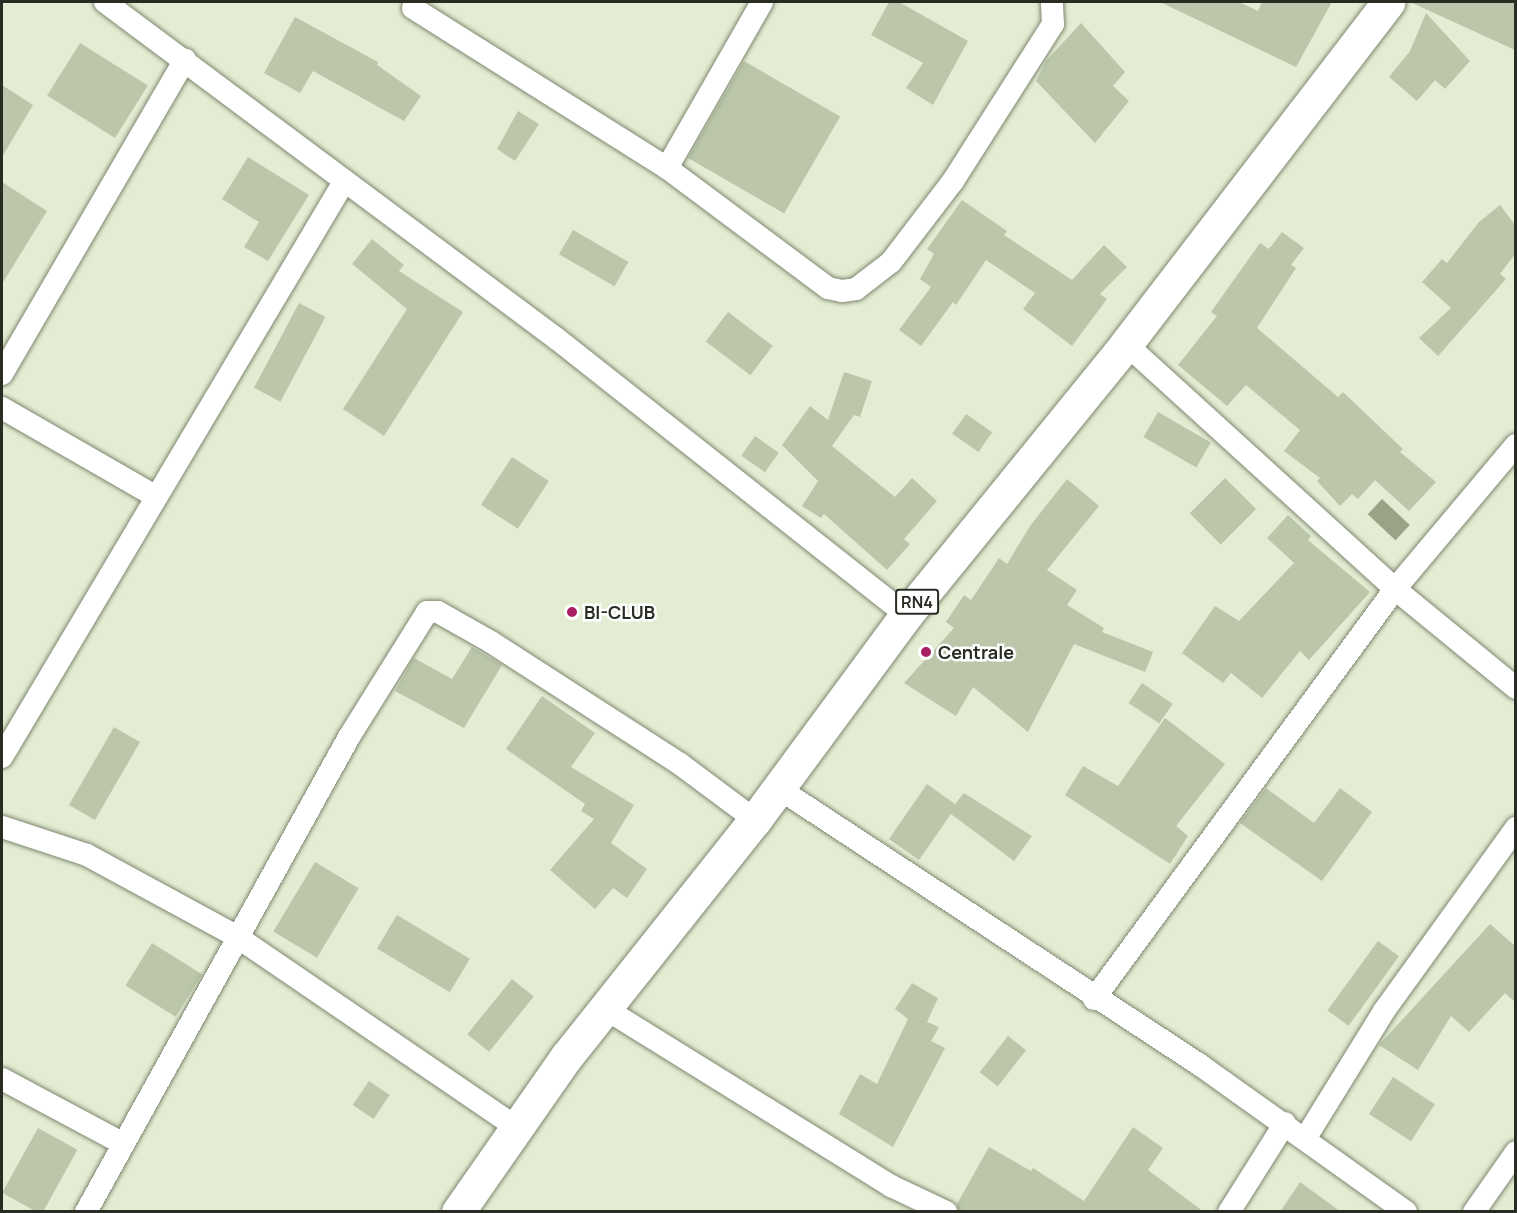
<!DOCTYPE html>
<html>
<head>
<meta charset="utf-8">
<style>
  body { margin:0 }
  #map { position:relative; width:1517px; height:1213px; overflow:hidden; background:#e3edd3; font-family:Manrope,sans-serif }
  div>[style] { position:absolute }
  .water>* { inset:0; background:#98a387; transform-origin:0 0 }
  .building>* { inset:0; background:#bbc6aa; transform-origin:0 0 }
  .roads { filter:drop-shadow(0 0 2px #7f8770) drop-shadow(0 0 2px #7f8770) }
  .minor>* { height:22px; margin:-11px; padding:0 11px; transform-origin:11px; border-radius:11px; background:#fff }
  .trunk>* { height:33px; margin:-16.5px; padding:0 16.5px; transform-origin:16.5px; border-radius:16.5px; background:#fff }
  .dots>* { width:16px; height:16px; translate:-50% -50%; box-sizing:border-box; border:3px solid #fff; border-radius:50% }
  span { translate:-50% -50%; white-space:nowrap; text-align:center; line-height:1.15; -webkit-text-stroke:5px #fff; paint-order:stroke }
  .shield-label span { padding:2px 4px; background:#fff; border:2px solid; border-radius:4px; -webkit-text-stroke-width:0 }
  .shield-label { font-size:16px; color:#282c22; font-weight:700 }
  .poi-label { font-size:18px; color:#282c22; font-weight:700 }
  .left { translate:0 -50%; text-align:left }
  .frame { position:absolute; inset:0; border:3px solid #282c22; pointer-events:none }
</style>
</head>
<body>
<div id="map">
  <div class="water">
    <div style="left:1382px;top:499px;width:38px;height:21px;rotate:43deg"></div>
  </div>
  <div class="building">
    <div style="clip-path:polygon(889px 2px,899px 2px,968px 41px,933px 105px,906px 88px,923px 63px,871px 35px)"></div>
    <div style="clip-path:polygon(1160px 2px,1239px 2px,1258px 11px,1262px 2px,1332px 2px,1296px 67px)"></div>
    <div style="clip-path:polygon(1410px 2px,1515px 2px,1515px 50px)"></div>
    <div style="clip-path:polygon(1426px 13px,1470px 61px,1445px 89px,1435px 80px,1417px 101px,1389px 77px,1410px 51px)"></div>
    <div style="clip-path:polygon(295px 17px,378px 62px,377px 65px,421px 96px,404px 121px,313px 71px,300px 93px,264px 73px)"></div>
    <div style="clip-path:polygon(1081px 23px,1125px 72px,1113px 86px,1129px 101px,1095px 143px,1036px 81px,1046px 61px)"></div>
    <div style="left:80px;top:43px;width:80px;height:62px;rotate:32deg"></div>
    <div style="left:744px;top:61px;width:111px;height:112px;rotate:30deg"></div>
    <div style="clip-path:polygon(2px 85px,33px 105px,2px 157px)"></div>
    <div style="clip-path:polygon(518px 111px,539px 124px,515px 161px,497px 149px)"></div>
    <div style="clip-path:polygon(248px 157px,309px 195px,268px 261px,244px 247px,259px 222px,222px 199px)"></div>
    <div style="clip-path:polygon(2px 182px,47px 211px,2px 284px)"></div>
    <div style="clip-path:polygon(962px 200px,1007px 231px,1004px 235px,1072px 280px,1104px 245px,1127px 267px,1100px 294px,1107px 299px,1072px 346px,1023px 309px,1035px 293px,986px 260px,956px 305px,953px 302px,921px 346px,899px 330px,931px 287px,920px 279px,934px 254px,927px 249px)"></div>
    <div style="clip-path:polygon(1500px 205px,1515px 225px,1515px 254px,1500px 274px,1506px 279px,1438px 356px,1419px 338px,1451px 308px,1422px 282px,1442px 259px,1447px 263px,1479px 222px)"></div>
    <div style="left:573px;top:230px;width:64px;height:28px;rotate:30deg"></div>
    <div style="clip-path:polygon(1282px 232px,1304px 248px,1291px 265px,1296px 268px,1257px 328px,1338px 397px,1343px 392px,1403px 449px,1400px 452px,1436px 482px,1409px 511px,1375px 480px,1358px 499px,1352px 494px,1340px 506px,1317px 481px,1320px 478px,1284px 451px,1300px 430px,1246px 385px,1227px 406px,1178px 365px,1217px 316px,1211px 312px,1260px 243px,1269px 249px)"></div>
    <div style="clip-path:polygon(372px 239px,404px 265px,399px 271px,463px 312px,384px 436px,343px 409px,407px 309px,352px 264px)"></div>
    <div style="left:299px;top:303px;width:30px;height:96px;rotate:28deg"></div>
    <div style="left:728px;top:312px;width:56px;height:37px;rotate:37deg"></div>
    <div style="clip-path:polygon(844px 372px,872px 381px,860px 417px,854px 415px,832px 446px,895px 497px,912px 478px,937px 501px,904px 539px,910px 544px,887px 570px,824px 514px,821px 518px,802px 506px,818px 481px,782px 445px,810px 406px,828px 420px)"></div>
    <div style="left:1158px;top:412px;width:61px;height:29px;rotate:30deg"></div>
    <div style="left:966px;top:414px;width:32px;height:24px;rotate:35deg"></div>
    <div style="left:755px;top:436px;width:29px;height:24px;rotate:35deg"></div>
    <div style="left:512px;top:457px;width:44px;height:57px;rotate:33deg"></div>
    <div style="left:1225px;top:478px;width:44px;height:50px;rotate:45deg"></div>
    <div style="clip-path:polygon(1067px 479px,1099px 506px,1047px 570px,1077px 590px,1067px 605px,1104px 628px,1102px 632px,1153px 652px,1145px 672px,1074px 644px,1028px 732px,973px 687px,956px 716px,904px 683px,954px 628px,946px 622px,964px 595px,971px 600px,999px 558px,1007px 564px,1030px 526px)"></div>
    <div style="clip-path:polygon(1288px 515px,1311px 536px,1308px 540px,1370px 592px,1309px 660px,1300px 651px,1262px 698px,1231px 673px,1223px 683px,1182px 653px,1215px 606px,1239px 621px,1294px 563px,1267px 538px)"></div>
    <div style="clip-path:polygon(472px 647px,502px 665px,464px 728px,395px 691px,414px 658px,452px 679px)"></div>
    <div style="left:1142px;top:683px;width:37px;height:24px;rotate:34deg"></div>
    <div style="clip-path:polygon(542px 696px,595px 733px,571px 767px,634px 805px,611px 843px,647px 869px,627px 898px,613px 888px,595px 909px,550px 870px,594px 819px,581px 811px,585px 804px,506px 749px)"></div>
    <div style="clip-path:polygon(1165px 718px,1225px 764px,1176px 826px,1188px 836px,1170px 864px,1065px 795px,1083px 766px,1118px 786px)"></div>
    <div style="left:114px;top:727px;width:30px;height:90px;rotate:30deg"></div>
    <div style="clip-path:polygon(927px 784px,955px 804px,964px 793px,1032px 836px,1014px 861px,951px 814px,919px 860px,889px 839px)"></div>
    <div style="clip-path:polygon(1266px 788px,1314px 823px,1340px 788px,1372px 812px,1322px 881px,1240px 823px)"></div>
    <div style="left:315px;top:862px;width:51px;height:81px;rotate:31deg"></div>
    <div style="left:397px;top:915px;width:85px;height:39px;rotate:31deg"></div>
    <div style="clip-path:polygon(1490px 924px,1515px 946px,1515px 1002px,1505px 993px,1469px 1032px,1451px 1016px,1418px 1070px,1379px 1045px)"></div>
    <div style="left:1378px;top:941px;width:26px;height:86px;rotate:36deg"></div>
    <div style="left:152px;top:943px;width:59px;height:50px;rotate:32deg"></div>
    <div style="left:512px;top:979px;width:28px;height:71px;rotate:39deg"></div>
    <div style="clip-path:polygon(912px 983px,938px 998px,927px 1022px,939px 1027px,931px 1041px,945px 1048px,893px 1147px,839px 1114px,860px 1074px,877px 1084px,908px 1019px,895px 1009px)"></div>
    <div style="left:1008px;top:1036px;width:23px;height:46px;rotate:38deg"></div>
    <div style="left:1393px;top:1077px;width:50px;height:44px;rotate:33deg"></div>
    <div style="left:369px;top:1081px;width:25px;height:29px;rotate:34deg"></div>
    <div style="clip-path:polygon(1133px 1127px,1163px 1148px,1148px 1170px,1204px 1212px,959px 1212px,957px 1204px,989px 1147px,1031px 1171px,1033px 1168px,1084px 1201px)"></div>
    <div style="left:38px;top:1128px;width:45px;height:74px;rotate:29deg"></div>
    <div style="clip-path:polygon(1300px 1182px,1341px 1212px,1280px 1212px)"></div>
  </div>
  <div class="roads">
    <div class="minor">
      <div style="left:105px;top:2px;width:564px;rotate:36.71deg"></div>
      <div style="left:557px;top:339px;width:445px;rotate:38.3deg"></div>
      <div style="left:413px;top:8px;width:300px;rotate:32.2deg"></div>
      <div style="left:667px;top:168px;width:201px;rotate:36.7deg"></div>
      <div style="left:828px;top:288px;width:14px;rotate:12deg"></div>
      <div style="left:842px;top:291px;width:14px;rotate:-8deg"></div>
      <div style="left:856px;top:289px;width:44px;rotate:-37.6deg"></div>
      <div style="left:891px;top:262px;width:102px;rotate:-52.6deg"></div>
      <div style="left:953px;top:181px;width:186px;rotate:-57.5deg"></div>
      <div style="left:1053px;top:24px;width:22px;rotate:-93deg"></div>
      <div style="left:667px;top:168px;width:191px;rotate:-60.2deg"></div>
      <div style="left:1126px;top:344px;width:364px;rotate:42.3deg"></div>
      <div style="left:1395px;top:589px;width:156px;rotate:39.3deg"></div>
      <div style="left:2px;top:374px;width:364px;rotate:-59.8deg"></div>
      <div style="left:2px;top:408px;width:177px;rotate:29.9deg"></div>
      <div style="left:2px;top:757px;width:669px;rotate:-59.26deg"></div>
      <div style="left:778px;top:788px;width:505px;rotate:33.28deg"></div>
      <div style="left:1200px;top:1065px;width:253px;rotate:35.5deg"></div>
      <div style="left:2px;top:827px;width:89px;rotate:18.2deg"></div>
      <div style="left:87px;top:855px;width:170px;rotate:28.5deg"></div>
      <div style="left:236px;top:936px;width:340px;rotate:34.3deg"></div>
      <div style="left:1094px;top:999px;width:509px;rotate:-53.72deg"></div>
      <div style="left:1395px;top:589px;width:188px;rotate:-50deg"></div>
      <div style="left:604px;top:1008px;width:338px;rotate:31.8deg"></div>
      <div style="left:891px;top:1186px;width:61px;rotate:25.3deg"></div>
      <div style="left:2px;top:1079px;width:136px;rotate:28.1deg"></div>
      <div style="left:1305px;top:1139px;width:150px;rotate:-58.3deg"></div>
      <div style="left:1384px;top:1011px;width:226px;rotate:-54.2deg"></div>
      <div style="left:86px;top:1212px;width:543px;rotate:-61.03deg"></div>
      <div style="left:349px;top:737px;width:147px;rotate:-58deg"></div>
      <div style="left:427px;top:612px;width:11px"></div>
      <div style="left:438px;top:612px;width:61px;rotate:29.5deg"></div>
      <div style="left:491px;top:642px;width:225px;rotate:32.8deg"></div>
      <div style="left:680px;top:764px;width:94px;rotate:36.7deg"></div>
      <div style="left:1229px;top:1212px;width:105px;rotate:-57.8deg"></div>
      <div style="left:1474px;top:1212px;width:73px;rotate:-55deg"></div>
    </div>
    <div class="trunk">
      <div style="left:458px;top:1212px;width:190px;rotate:-55.1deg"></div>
      <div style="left:567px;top:1056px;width:302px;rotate:-51.5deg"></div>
      <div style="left:755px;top:820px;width:255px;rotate:-53.6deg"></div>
      <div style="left:906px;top:615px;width:349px;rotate:-50.9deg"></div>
      <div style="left:1126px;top:344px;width:431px;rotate:-52.5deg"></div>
    </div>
  </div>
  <div class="dots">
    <div style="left:572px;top:612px;background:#aa1f61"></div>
    <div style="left:926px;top:652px;background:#aa1f61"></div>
  </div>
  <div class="shield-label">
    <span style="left:917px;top:602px">RN4</span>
  </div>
  <div class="poi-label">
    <span class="left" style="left:584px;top:612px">BI-CLUB</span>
    <span class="left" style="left:938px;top:652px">Centrale</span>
  </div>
  <div class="frame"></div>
</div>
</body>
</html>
